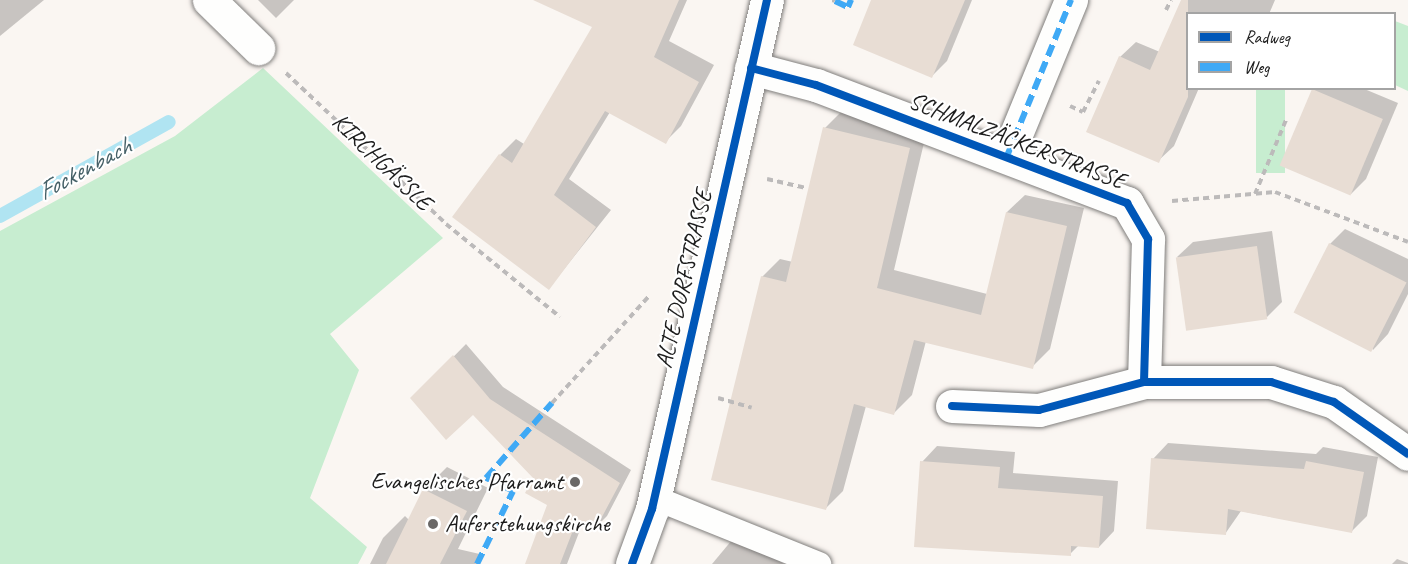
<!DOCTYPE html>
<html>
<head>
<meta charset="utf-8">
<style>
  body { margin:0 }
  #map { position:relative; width:1408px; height:564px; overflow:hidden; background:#faf6f2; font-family:Caveat,sans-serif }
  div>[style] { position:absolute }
  .green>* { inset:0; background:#c7edd0; transform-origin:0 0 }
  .shadow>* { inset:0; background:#0003 }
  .stream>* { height:14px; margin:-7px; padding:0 7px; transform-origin:7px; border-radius:7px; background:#b0e4f2 }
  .building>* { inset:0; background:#e8ddd4; transform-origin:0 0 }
  .path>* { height:4px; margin-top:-2px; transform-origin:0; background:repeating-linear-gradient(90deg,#bcbaba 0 6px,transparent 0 10.5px) }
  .roads { filter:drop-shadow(0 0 2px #807e7c) drop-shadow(0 0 2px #807e7c) }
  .service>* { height:24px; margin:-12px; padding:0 12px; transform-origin:12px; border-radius:12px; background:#fefefd }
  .minor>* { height:33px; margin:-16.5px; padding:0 16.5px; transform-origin:16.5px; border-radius:16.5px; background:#fefefd }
  .tertiary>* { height:33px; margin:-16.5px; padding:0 16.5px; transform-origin:16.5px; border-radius:16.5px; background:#fefefd }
  .quiet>* { height:6px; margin-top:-3px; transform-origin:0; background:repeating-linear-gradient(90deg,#3fa9f5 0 12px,transparent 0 18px) }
  .cycleway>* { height:8px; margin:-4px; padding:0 4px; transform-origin:4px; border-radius:4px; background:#0057b8 }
  .dots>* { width:16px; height:16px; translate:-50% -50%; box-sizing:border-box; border:3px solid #fff; border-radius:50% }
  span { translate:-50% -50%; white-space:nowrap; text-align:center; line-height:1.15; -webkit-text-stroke:4.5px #fff; paint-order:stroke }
  .street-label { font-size:24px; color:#1c1c1c }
  .poi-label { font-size:24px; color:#1c1c1c }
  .right { translate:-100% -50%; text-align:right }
  .left { translate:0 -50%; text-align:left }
  .water-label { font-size:26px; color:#456067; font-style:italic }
  .legend { position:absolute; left:1186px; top:12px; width:210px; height:78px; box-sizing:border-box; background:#fff; border:2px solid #a4a4a4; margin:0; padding:8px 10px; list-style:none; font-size:18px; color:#1c1c1c }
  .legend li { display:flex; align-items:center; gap:12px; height:30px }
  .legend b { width:30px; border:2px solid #a4a4a4 }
</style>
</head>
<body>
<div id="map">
  <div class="green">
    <div style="clip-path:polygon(1395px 21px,1408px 26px,1408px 91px,1395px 85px)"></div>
    <div style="clip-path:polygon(263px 68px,443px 238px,330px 334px,359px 370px,310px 498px,367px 547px,358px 564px,0 564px,0 231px,175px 136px)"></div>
    <div style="left:1256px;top:89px;width:29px;height:84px"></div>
  </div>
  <div class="shadow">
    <div style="clip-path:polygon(0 0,44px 0,0 36px)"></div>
    <div style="clip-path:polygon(258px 0,294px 0,276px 18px)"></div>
    <div style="clip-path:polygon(536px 0,687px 0,669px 41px,714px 65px,681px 126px,665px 142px,610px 112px,569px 179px,611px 210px,549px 288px,454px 217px,500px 155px,516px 139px,524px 144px,594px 26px)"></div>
    <div style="clip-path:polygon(873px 0,972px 0,947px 61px,932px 76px)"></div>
    <div style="clip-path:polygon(1183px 0,1275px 0,1269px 14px,1188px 14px,1188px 88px,1199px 88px,1174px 146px,1158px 161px,1120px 57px,1136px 42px,1160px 52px)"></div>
    <div style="clip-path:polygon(1362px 88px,1398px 103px,1366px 179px,1351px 194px,1314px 90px)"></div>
    <div style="clip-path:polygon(843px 110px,927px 130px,894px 270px,987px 294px,1007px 212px,1025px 195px,1084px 208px,1050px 349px,1032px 367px,926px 341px,912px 395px,894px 413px,866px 406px,843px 491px,825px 509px,762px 277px,780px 259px,793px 262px,825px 128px)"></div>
    <div style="clip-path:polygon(1345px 229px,1408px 259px,1408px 294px,1388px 334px,1373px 350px,1330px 244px)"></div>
    <div style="clip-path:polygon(1272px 231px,1282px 302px,1267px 317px,1177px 257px,1193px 242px)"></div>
    <div style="clip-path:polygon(466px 344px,503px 387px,631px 470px,607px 516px,595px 528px,583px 522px,567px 564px,527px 564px,549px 504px,535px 478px,473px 413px,412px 399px)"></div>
    <div style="clip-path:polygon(1168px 443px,1316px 454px,1323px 447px,1378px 457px,1367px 516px,1351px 532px,1241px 511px,1225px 534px,1153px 459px)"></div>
    <div style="clip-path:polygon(937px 446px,1015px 452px,1013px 473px,1118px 481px,1114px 531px,1099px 547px,1079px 545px,1070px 554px,922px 462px)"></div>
    <div style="clip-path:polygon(447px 467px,488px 488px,458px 549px,484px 555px,480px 564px,370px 564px,383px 538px,405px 516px,409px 520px,424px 490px)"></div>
    <div style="clip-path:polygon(737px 534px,784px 564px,712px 564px)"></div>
    <div style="clip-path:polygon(1397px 559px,1408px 563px,1408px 564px,1392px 564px)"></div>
  </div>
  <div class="stream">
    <div style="left:0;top:216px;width:193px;rotate:-29.1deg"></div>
  </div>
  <div class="building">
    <div style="clip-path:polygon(533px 0,679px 0,654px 57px,699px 82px,666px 144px,605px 111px,554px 195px,596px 227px,549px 290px,452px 217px,499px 154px,512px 163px,592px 27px)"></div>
    <div style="clip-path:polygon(871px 0,965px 0,932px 78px,853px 45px)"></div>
    <div style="clip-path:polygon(1181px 0,1188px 0,1188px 97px,1159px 163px,1086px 132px,1119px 56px,1150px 70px)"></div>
    <div style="left:1312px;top:89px;width:77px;height:83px;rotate:23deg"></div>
    <div style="clip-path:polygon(823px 127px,910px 148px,877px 288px,981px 315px,1006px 212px,1067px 226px,1033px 369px,914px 340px,894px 415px,854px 404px,826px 510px,711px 480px,761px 276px,786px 282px)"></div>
    <div style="left:1329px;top:243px;width:87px;height:78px;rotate:27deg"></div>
    <div style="left:1257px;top:246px;width:74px;height:82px;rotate:82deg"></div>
    <div style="clip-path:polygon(453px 355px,490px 399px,620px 483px,595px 530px,577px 520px,560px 564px,525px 564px,547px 505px,525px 493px,533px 478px,473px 415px,446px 440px,410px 398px)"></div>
    <div style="clip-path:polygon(1151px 458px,1304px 469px,1306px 461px,1364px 472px,1352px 533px,1228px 509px,1226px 535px,1146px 529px)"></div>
    <div style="clip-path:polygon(920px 461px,1000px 467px,998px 488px,1103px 496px,1099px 548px,1071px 546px,1071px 556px,914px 547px)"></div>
    <div style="clip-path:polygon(423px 489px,467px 511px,440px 564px,386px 564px)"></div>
  </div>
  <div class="path">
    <div style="left:832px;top:0;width:3px;rotate:18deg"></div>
    <div style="left:1166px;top:10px;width:11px;rotate:-63deg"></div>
    <div style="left:286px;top:73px;width:220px;rotate:43.3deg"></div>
    <div style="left:446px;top:224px;width:147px;rotate:39.2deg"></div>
    <div style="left:1070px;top:106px;width:14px;rotate:25deg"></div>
    <div style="left:1083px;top:112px;width:35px;rotate:-63deg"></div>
    <div style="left:767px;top:179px;width:39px;rotate:13deg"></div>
    <div style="left:1255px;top:194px;width:80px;rotate:-67.3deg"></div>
    <div style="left:1172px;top:201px;width:103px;rotate:-5deg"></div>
    <div style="left:1275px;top:192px;width:142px;rotate:20.6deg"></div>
    <div style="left:718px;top:398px;width:35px;rotate:16deg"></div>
    <div style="left:552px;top:403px;width:144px;rotate:-47.8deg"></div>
  </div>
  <div class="roads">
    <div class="service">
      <div style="left:655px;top:498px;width:177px;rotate:21.9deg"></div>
    </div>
    <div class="minor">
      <div style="left:209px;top:0;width:69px;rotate:44.4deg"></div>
      <div style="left:751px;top:68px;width:67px;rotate:14.7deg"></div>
      <div style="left:816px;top:85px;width:333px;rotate:20.8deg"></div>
      <div style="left:1127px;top:203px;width:42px;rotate:59.7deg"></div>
      <div style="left:1148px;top:239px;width:143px;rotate:91.6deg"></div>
      <div style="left:1007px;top:156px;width:169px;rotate:-67.7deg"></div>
      <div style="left:952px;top:406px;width:87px;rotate:2.6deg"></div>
      <div style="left:1039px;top:410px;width:109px;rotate:-14.9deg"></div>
      <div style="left:1144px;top:382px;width:127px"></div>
      <div style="left:1271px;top:382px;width:66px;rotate:17.6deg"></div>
      <div style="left:1334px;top:402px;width:90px;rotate:35.1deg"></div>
    </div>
    <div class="tertiary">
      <div style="left:632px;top:564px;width:59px;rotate:-70deg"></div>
      <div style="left:652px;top:509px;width:522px;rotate:-77.27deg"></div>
    </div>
  </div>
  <div class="quiet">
    <div style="left:835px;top:1px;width:14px;rotate:25deg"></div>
    <div style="left:848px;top:7px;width:8px;rotate:-67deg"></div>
    <div style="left:1012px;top:158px;width:5px;rotate:-158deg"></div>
    <div style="left:1007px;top:156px;width:169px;rotate:-67.7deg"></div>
    <div style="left:477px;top:564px;width:81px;rotate:-63.7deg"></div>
    <div style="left:513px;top:491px;width:30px;rotate:-154deg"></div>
    <div style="left:486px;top:478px;width:100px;rotate:-48.7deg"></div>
  </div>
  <div class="cycleway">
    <div style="left:751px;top:68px;width:67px;rotate:14.7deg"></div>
    <div style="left:816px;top:85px;width:333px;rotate:20.8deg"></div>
    <div style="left:1127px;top:203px;width:42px;rotate:59.7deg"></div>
    <div style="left:1148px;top:239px;width:143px;rotate:91.6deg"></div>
    <div style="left:952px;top:406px;width:87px;rotate:2.6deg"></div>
    <div style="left:1039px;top:410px;width:109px;rotate:-14.9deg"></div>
    <div style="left:1144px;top:382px;width:127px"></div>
    <div style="left:1271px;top:382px;width:66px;rotate:17.6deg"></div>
    <div style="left:1334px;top:402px;width:90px;rotate:35.1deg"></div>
    <div style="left:632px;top:564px;width:59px;rotate:-70deg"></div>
    <div style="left:652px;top:509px;width:522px;rotate:-77.27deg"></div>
  </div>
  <div class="dots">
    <div style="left:575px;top:482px;background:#6a6867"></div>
    <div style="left:433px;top:524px;background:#6a6867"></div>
  </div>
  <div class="street-label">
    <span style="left:1017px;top:141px;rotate:21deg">SCHMALZÄCKERSTRASSE</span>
    <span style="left:382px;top:162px;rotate:44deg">KIRCHGÄSSLE</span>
    <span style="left:684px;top:279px;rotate:-77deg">ALTE DORFSTRASSE</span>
  </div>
  <div class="poi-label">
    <span class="right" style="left:563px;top:482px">Evangelisches Pfarramt</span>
    <span class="left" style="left:445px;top:524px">Auferstehungskirche</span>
  </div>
  <div class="water-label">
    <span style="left:84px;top:169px;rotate:-29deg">Fockenbach</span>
  </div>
  <ul class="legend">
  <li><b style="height:8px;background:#0057b8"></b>Radweg</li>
  <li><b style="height:8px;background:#3fa9f5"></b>Weg</li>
  </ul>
</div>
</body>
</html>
